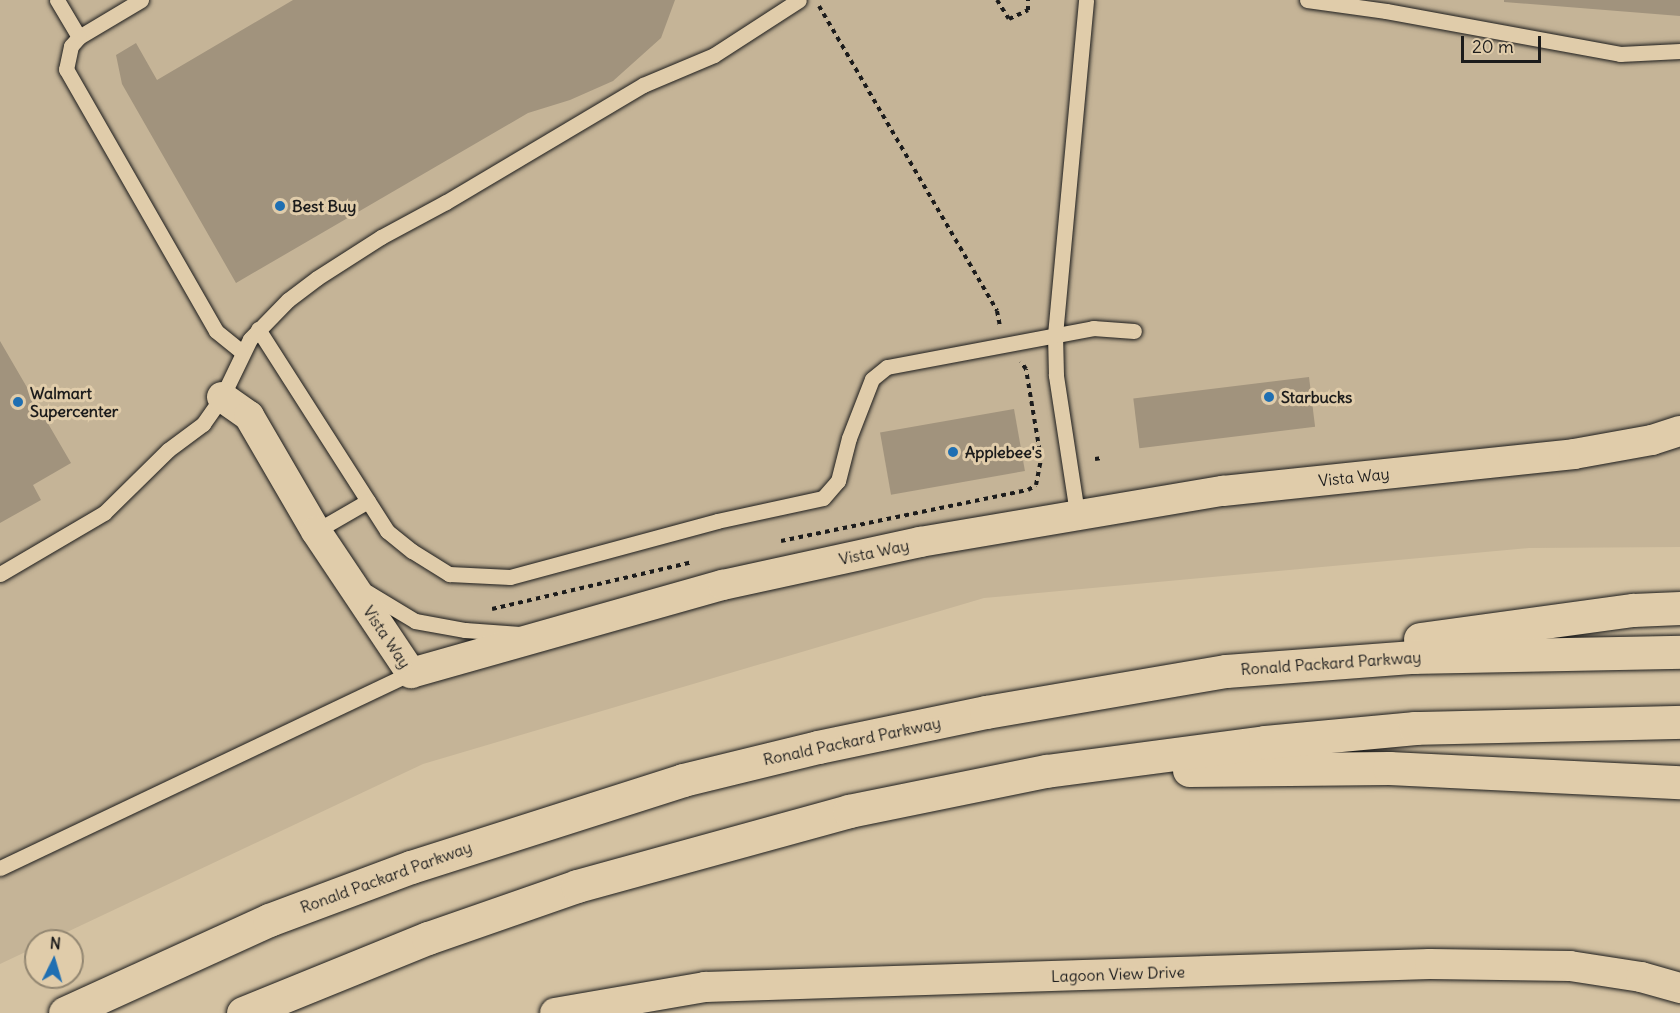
<!DOCTYPE html>
<html>
<head>
<meta charset="utf-8">
<style>
  body { margin:0 }
  #map { position:relative; width:1680px; height:1013px; overflow:hidden; background:#d4c2a2; font-family:Delius,sans-serif }
  div>[style] { position:absolute }
  .built>* { inset:0; background:#c5b497 }
  .building>* { inset:0; background:#a1937d; transform-origin:0 0 }
  .path>* { height:4px; margin-top:-2px; transform-origin:0; background:repeating-linear-gradient(90deg,#1c1c1c 0 4.5px,transparent 0 9px) }
  .roads { filter:drop-shadow(0 0 2px #1c1c1c) drop-shadow(0 0 2px #1c1c1c) }
  .service>* { height:15px; margin:-7.5px; padding:0 7.5px; transform-origin:7.5px; border-radius:7.5px; background:#e0ccaa }
  .minor>* { height:30px; margin:-15px; padding:0 15px; transform-origin:15px; border-radius:15px; background:#e0ccaa }
  .motorway>* { height:33px; margin:-16.5px; padding:0 16.5px; transform-origin:16.5px; border-radius:16.5px; background:#e0ccaa }
  .dots>* { width:16px; height:16px; translate:-50% -50%; box-sizing:border-box; border:3px solid #e0ccaa; border-radius:50% }
  span { translate:-50% -50%; white-space:nowrap; text-align:center; line-height:1.15; -webkit-text-stroke:6px #e0ccaa; paint-order:stroke }
  .poi-label { font-size:16px; color:#1c1c1c; font-weight:700 }
  .left { translate:0 -50%; text-align:left }
  .street-label { font-size:16px; color:#1c1c1c }
  .north { position:absolute; left:24px; top:929px; width:60px; height:60px; box-sizing:border-box; background:#e0ccaa; border:2px solid #928671; border-radius:50%; rotate:5deg; font-size:16px; font-weight:700; line-height:24px; text-align:center; color:#1c1c1c }
  .north::after { content:''; display:block; margin:auto; width:21px; height:27px; background:#1f6fb2; clip-path:polygon(50% 0,100% 100%,50% 72%,0 100%) }
  .scale { position:absolute; left:1461px; top:36px; width:80px; height:27px; box-sizing:border-box; border:3px solid #1c1c1c; border-top:0; padding-left:8px; font-size:18px; line-height:21px; white-space:nowrap; color:#1c1c1c; -webkit-text-stroke:4px #e0ccaa; paint-order:stroke }
</style>
</head>
<body>
<div id="map">
  <div class="built">
    <div style="clip-path:polygon(0 0,1680px 0,1680px 547px,1529px 548px,984px 598px,423px 764px,48px 941px,36px 941px,36px 947px,0 964px)"></div>
  </div>
  <div class="building">
    <div style="clip-path:polygon(293px 0,675px 0,661px 38px,613px 81px,570px 100px,528px 113px,236px 283px,122px 84px,116px 55px,136px 43px,157px 80px)"></div>
    <div style="clip-path:polygon(1504px 0,1680px 0,1680px 16px,1504px 2px)"></div>
    <div style="clip-path:polygon(0 341px,71px 463px,33px 485px,41px 500px,0 523px)"></div>
    <div style="left:1309px;top:377px;width:50px;height:177px;rotate:83deg"></div>
    <div style="left:1014px;top:409px;width:63px;height:136px;rotate:80deg"></div>
  </div>
  <div class="path">
    <div style="left:997px;top:0;width:22px;rotate:58deg"></div>
    <div style="left:1009px;top:19px;width:21px;rotate:-25deg"></div>
    <div style="left:1028px;top:10px;width:10px;rotate:-90deg"></div>
    <div style="left:819px;top:6px;width:353px;rotate:59.7deg"></div>
    <div style="left:997px;top:311px;width:16px;rotate:79deg"></div>
    <div style="left:1095px;top:459px;width:7px;rotate:-8deg"></div>
    <div style="left:781px;top:541px;width:252px;rotate:-11.7deg"></div>
    <div style="left:1028px;top:490px;width:9px;rotate:-32deg"></div>
    <div style="left:1036px;top:485px;width:26px;rotate:-79deg"></div>
    <div style="left:1041px;top:459px;width:91px;rotate:-99.5deg"></div>
    <div style="left:1026px;top:369px;width:9px;rotate:-126deg"></div>
    <div style="left:492px;top:609px;width:205px;rotate:-13.2deg"></div>
  </div>
  <div class="roads">
    <div class="service">
      <div style="left:57px;top:0;width:43px;rotate:59.3deg"></div>
      <div style="left:141px;top:0;width:72px;rotate:149.2deg"></div>
      <div style="left:79px;top:37px;width:12px;rotate:132deg"></div>
      <div style="left:71px;top:46px;width:24px;rotate:102deg"></div>
      <div style="left:66px;top:69px;width:302px;rotate:60.2deg"></div>
      <div style="left:216px;top:331px;width:33px;rotate:39deg"></div>
      <div style="left:1307px;top:0;width:80px;rotate:7.9deg"></div>
      <div style="left:1386px;top:11px;width:238px;rotate:10.4deg"></div>
      <div style="left:1620px;top:54px;width:60px;rotate:-2.9deg"></div>
      <div style="left:258px;top:329px;width:240px;rotate:57.4deg"></div>
      <div style="left:387px;top:531px;width:32px;rotate:39deg"></div>
      <div style="left:412px;top:551px;width:44px;rotate:31.9deg"></div>
      <div style="left:449px;top:574px;width:61px;rotate:2.8deg"></div>
      <div style="left:510px;top:577px;width:214px;rotate:-15.1deg"></div>
      <div style="left:717px;top:521px;width:108px;rotate:-12.2deg"></div>
      <div style="left:823px;top:498px;width:23px;rotate:-49deg"></div>
      <div style="left:838px;top:481px;width:44px;rotate:-75.7deg"></div>
      <div style="left:849px;top:438px;width:63px;rotate:-68.7deg"></div>
      <div style="left:872px;top:379px;width:19px;rotate:-39deg"></div>
      <div style="left:887px;top:367px;width:210px;rotate:-10.7deg"></div>
      <div style="left:1093px;top:328px;width:41px;rotate:4.2deg"></div>
      <div style="left:1077px;top:513px;width:140px;rotate:-98.7deg"></div>
      <div style="left:1056px;top:375px;width:40px;rotate:-91.4deg"></div>
      <div style="left:1055px;top:335px;width:336px;rotate:-84.7deg"></div>
      <div style="left:316px;top:531px;width:60px;rotate:-30deg"></div>
      <div style="left:0;top:574px;width:121px;rotate:-30.4deg"></div>
      <div style="left:104px;top:513px;width:90px;rotate:-44.5deg"></div>
      <div style="left:168px;top:450px;width:44px;rotate:-36.6deg"></div>
      <div style="left:203px;top:424px;width:33px;rotate:-55deg"></div>
      <div style="left:222px;top:397px;width:64px;rotate:-64.2deg"></div>
      <div style="left:250px;top:339px;width:54px;rotate:-45.7deg"></div>
      <div style="left:288px;top:300px;width:36px;rotate:-37deg"></div>
      <div style="left:317px;top:278px;width:76px;rotate:-32.6deg"></div>
      <div style="left:381px;top:237px;width:74px;rotate:-28.3deg"></div>
      <div style="left:446px;top:202px;width:229px;rotate:-30.7deg"></div>
      <div style="left:643px;top:85px;width:77px;rotate:-22.9deg"></div>
      <div style="left:714px;top:55px;width:101px;rotate:-32.9deg"></div>
      <div style="left:367px;top:592px;width:56px;rotate:31.1deg"></div>
      <div style="left:415px;top:621px;width:51px;rotate:10.2deg"></div>
      <div style="left:465px;top:630px;width:55px;rotate:4.2deg"></div>
      <div style="left:0;top:868px;width:455px;rotate:-25.4deg"></div>
    </div>
    <div class="minor">
      <div style="left:222px;top:397px;width:33px;rotate:35deg"></div>
      <div style="left:249px;top:416px;width:133px;rotate:59.8deg"></div>
      <div style="left:316px;top:531px;width:171px;rotate:56.2deg"></div>
      <div style="left:411px;top:673px;width:324px;rotate:-15.8deg"></div>
      <div style="left:723px;top:585px;width:202px;rotate:-12.3deg"></div>
      <div style="left:920px;top:542px;width:307px;rotate:-9.6deg"></div>
      <div style="left:1223px;top:491px;width:353px;rotate:-6deg"></div>
      <div style="left:1574px;top:454px;width:79px;rotate:-10.2deg"></div>
      <div style="left:1652px;top:440px;width:29px;rotate:-18deg"></div>
      <div style="left:555px;top:1013px;width:152px;rotate:-9.8deg"></div>
      <div style="left:705px;top:987px;width:725px;rotate:-1.82deg"></div>
      <div style="left:1430px;top:964px;width:140px;rotate:0.8deg"></div>
      <div style="left:1570px;top:966px;width:72px;rotate:8.8deg"></div>
      <div style="left:1641px;top:977px;width:41px;rotate:15.8deg"></div>
    </div>
    <div class="motorway">
      <div style="left:1420px;top:639px;width:215px;rotate:-7.8deg"></div>
      <div style="left:1633px;top:610px;width:47px;rotate:-2.4deg"></div>
      <div style="left:1189px;top:770px;width:200px;rotate:-0.6deg"></div>
      <div style="left:1389px;top:768px;width:291px;rotate:2.8deg"></div>
      <div style="left:65px;top:1013px;width:224px;rotate:-24.5deg"></div>
      <div style="left:269px;top:920px;width:152px;rotate:-20.5deg"></div>
      <div style="left:411px;top:867px;width:286px;rotate:-17.7deg"></div>
      <div style="left:683px;top:780px;width:139px;rotate:-13.7deg"></div>
      <div style="left:818px;top:747px;width:172px;rotate:-11.8deg"></div>
      <div style="left:986px;top:712px;width:243px;rotate:-9.7deg"></div>
      <div style="left:1226px;top:671px;width:188px;rotate:-4.3deg"></div>
      <div style="left:1413px;top:657px;width:267px;rotate:-1.1deg"></div>
      <div style="left:243px;top:1013px;width:200px;rotate:-22.1deg"></div>
      <div style="left:428px;top:938px;width:158px;rotate:-19.2deg"></div>
      <div style="left:577px;top:886px;width:282px;rotate:-15.4deg"></div>
      <div style="left:849px;top:811px;width:201px;rotate:-11.5deg"></div>
      <div style="left:1046px;top:771px;width:221px;rotate:-7.5deg"></div>
      <div style="left:1265px;top:742px;width:151px;rotate:-5.3deg"></div>
      <div style="left:1415px;top:728px;width:265px;rotate:-1.3deg"></div>
    </div>
  </div>
  <div class="dots">
    <div style="left:280px;top:206px;background:#1f6fb2"></div>
    <div style="left:1269px;top:397px;background:#1f6fb2"></div>
    <div style="left:18px;top:402px;background:#1f6fb2"></div>
    <div style="left:953px;top:452px;background:#1f6fb2"></div>
  </div>
  <div class="poi-label">
    <span class="left" style="left:292px;top:206px">Best Buy</span>
    <span class="left" style="left:30px;top:402px">Walmart<br>Supercenter</span>
    <span class="left" style="left:1281px;top:397px">Starbucks</span>
    <span class="left" style="left:965px;top:452px">Applebee's</span>
  </div>
  <div class="street-label">
    <span style="left:1354px;top:477px;rotate:-6deg">Vista Way</span>
    <span style="left:874px;top:552px;rotate:-12deg">Vista Way</span>
    <span style="left:387px;top:637px;rotate:56deg">Vista Way</span>
    <span style="left:1331px;top:663px;rotate:-4deg">Ronald Packard Parkway</span>
    <span style="left:852px;top:741px;rotate:-12deg">Ronald Packard Parkway</span>
    <span style="left:386px;top:877px;rotate:-20deg">Ronald Packard Parkway</span>
    <span style="left:1118px;top:974px;rotate:-2deg">Lagoon View Drive</span>
  </div>
  <div class="north">N</div>
  <div class="scale">20 m</div>
</div>
</body>
</html>
